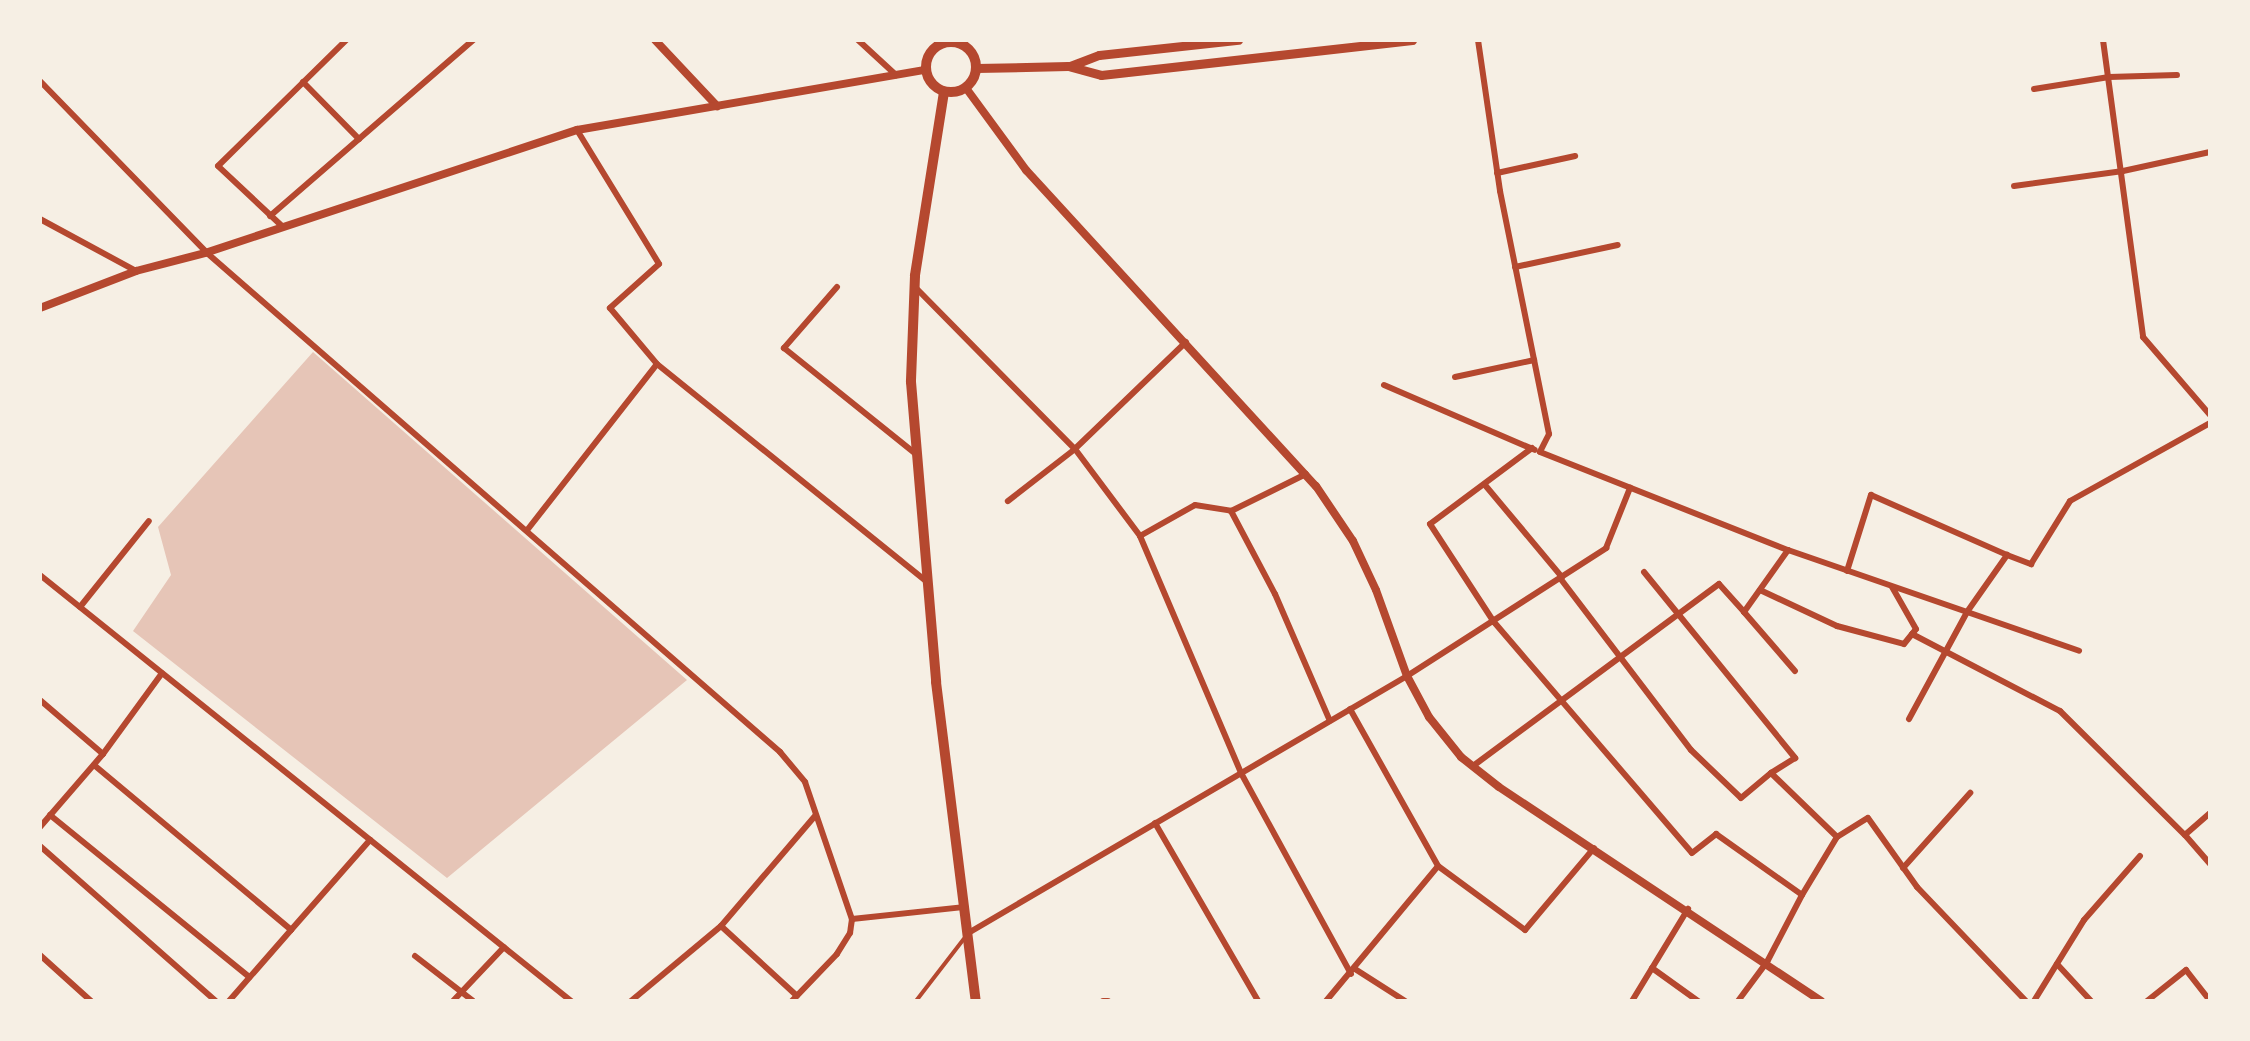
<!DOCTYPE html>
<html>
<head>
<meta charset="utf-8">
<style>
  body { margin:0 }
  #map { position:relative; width:2250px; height:1041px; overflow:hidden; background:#f6efe4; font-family:Overpass,sans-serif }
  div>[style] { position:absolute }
  .building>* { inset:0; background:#e6c5b7 }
  .service>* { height:3.5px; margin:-1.75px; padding:0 1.75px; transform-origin:1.75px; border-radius:1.75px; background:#b5482f }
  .minor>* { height:6px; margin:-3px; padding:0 3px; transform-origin:3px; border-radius:3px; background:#b5482f }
  .tertiary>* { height:8px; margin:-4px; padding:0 4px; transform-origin:4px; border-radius:4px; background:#b5482f }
  .secondary>* { height:9px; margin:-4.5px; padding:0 4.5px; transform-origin:4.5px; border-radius:4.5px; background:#b5482f }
  .trunk>* { height:10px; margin:-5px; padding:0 5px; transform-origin:5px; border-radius:5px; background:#b5482f }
  .trunk>.ring { margin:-5px; padding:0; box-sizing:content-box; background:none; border:10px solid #b5482f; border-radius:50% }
  span { translate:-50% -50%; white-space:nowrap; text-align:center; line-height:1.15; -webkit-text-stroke:7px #f6efe4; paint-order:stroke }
  .frame { position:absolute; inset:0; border:42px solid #f6efe4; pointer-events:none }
</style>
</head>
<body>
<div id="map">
  <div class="building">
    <div style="clip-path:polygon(313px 352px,687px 680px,447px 878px,133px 631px,171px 575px,158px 527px)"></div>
  </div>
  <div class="service">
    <div style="left:916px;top:1001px;width:78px;rotate:-52.3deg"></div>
  </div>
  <div class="minor">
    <div style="left:858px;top:40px;width:52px;rotate:42.6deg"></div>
    <div style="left:1478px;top:40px;width:153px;rotate:81.7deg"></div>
    <div style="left:1500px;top:191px;width:248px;rotate:78.6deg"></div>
    <div style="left:1549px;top:434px;width:20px;rotate:117deg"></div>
    <div style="left:1540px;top:452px;width:267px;rotate:21.6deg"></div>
    <div style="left:1788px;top:550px;width:308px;rotate:19.1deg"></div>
    <div style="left:2103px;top:40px;width:300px;rotate:82.3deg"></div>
    <div style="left:2143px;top:337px;width:103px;rotate:49.3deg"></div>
    <div style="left:40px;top:81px;width:240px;rotate:45.8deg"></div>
    <div style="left:207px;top:253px;width:760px;rotate:41.05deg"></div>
    <div style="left:780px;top:752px;width:39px;rotate:50deg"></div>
    <div style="left:805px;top:782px;width:145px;rotate:71.1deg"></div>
    <div style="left:852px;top:919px;width:14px;rotate:98deg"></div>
    <div style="left:850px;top:933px;width:25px;rotate:122deg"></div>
    <div style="left:837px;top:954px;width:65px;rotate:133.8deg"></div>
    <div style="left:303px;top:82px;width:80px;rotate:45.5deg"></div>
    <div style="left:2034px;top:89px;width:76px;rotate:-9.1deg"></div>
    <div style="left:2109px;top:77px;width:68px;rotate:-1.7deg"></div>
    <div style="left:577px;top:130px;width:157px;rotate:58.5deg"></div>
    <div style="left:659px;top:264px;width:66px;rotate:138.1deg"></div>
    <div style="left:610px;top:308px;width:73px;rotate:50deg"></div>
    <div style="left:1497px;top:173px;width:80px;rotate:-12.3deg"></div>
    <div style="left:2014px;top:186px;width:110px;rotate:-7.8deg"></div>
    <div style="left:2123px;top:171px;width:89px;rotate:-12.3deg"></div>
    <div style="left:270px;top:216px;width:269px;rotate:-40.9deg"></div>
    <div style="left:40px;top:219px;width:109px;rotate:28.4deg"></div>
    <div style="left:283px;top:227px;width:89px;rotate:-136.8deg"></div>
    <div style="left:218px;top:166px;width:180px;rotate:-44.5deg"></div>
    <div style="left:1515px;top:267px;width:105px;rotate:-12.1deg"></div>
    <div style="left:837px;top:287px;width:81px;rotate:131deg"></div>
    <div style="left:784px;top:348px;width:169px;rotate:38.8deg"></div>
    <div style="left:916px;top:288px;width:226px;rotate:45.4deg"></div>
    <div style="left:1075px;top:449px;width:85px;rotate:142.2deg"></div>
    <div style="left:1186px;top:342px;width:154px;rotate:136.1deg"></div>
    <div style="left:1075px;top:449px;width:109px;rotate:53.2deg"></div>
    <div style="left:1140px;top:536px;width:258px;rotate:66.9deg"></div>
    <div style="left:1241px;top:773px;width:229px;rotate:61.3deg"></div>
    <div style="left:1455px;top:377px;width:81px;rotate:-12.1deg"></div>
    <div style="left:1384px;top:385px;width:164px;rotate:23.3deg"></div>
    <div style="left:1532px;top:448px;width:127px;rotate:143.3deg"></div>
    <div style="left:1430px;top:524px;width:117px;rotate:56.9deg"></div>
    <div style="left:1494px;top:622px;width:304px;rotate:49.4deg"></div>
    <div style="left:1692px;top:853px;width:31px;rotate:-38deg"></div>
    <div style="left:1716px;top:834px;width:105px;rotate:35.3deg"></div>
    <div style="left:1802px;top:895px;width:68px;rotate:-58.9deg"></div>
    <div style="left:1837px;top:837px;width:36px;rotate:-32deg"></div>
    <div style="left:1868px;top:818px;width:85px;rotate:54.6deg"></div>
    <div style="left:1917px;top:887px;width:158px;rotate:46.3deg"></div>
    <div style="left:1306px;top:474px;width:84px;rotate:153.7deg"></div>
    <div style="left:1231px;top:511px;width:94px;rotate:62.1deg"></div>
    <div style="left:1275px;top:594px;width:138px;rotate:66.6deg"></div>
    <div style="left:1485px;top:485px;width:120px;rotate:50.1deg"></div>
    <div style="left:528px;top:529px;width:209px;rotate:-52deg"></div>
    <div style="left:657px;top:364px;width:347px;rotate:38.9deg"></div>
    <div style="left:1140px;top:536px;width:63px;rotate:-29.4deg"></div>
    <div style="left:1195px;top:505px;width:36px;rotate:9deg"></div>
    <div style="left:1847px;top:571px;width:80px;rotate:-72.5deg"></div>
    <div style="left:1871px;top:495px;width:149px;rotate:23.8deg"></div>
    <div style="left:1644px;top:572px;width:240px;rotate:50.9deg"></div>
    <div style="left:1795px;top:758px;width:28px;rotate:148deg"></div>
    <div style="left:40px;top:575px;width:681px;rotate:38.74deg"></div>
    <div style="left:1560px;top:578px;width:216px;rotate:52.7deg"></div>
    <div style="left:1691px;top:750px;width:69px;rotate:43.8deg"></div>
    <div style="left:1741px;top:798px;width:39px;rotate:-40deg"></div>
    <div style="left:1771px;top:773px;width:92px;rotate:44.1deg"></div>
    <div style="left:1760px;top:590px;width:85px;rotate:25.1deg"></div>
    <div style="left:1837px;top:626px;width:69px;rotate:15deg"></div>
    <div style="left:1904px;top:644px;width:19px;rotate:-51deg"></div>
    <div style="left:1916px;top:629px;width:48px;rotate:-119.7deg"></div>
    <div style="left:80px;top:607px;width:110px;rotate:-51.3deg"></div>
    <div style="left:1744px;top:612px;width:78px;rotate:49.2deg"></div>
    <div style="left:1912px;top:634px;width:167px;rotate:27.5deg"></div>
    <div style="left:2060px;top:711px;width:176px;rotate:44.8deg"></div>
    <div style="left:40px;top:700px;width:83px;rotate:40.6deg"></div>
    <div style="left:103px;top:754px;width:100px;rotate:-53.9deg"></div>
    <div style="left:1350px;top:709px;width:180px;rotate:60.7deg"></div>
    <div style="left:1909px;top:719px;width:122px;rotate:-61.5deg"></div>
    <div style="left:1967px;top:612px;width:70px;rotate:-54.9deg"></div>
    <div style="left:2007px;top:555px;width:26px;rotate:21deg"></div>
    <div style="left:2031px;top:564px;width:74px;rotate:-58.2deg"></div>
    <div style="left:2070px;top:501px;width:160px;rotate:-29.1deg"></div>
    <div style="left:94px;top:765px;width:257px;rotate:39.9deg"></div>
    <div style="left:291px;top:930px;width:120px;rotate:-48.7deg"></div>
    <div style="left:1473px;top:766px;width:306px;rotate:-36.5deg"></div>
    <div style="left:1719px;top:584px;width:38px;rotate:48deg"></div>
    <div style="left:1744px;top:612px;width:76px;rotate:-54.6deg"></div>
    <div style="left:2210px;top:813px;width:33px;rotate:139deg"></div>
    <div style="left:2185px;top:835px;width:38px;rotate:49deg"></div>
    <div style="left:50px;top:815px;width:257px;rotate:39.1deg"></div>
    <div style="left:1155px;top:823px;width:206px;rotate:59.9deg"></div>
    <div style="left:40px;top:827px;width:96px;rotate:-49.2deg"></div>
    <div style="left:40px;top:846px;width:235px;rotate:41.4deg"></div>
    <div style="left:1903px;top:868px;width:101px;rotate:-48.2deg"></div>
    <div style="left:852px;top:919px;width:114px;rotate:-6.1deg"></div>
    <div style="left:721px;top:926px;width:145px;rotate:-49.5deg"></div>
    <div style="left:970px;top:932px;width:506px;rotate:-30.36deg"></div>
    <div style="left:1407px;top:676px;width:237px;rotate:-32.7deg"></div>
    <div style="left:1606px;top:548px;width:65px;rotate:-68.2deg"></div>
    <div style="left:40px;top:955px;width:69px;rotate:42deg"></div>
    <div style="left:415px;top:956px;width:73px;rotate:37.8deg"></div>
    <div style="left:2057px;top:964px;width:50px;rotate:47.4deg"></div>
    <div style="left:1652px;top:968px;width:57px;rotate:35.7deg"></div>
    <div style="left:1355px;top:969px;width:59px;rotate:32.6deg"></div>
    <div style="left:229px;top:1001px;width:94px;rotate:-48.9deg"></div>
    <div style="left:453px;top:1001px;width:74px;rotate:-46.6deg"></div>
    <div style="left:631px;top:1001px;width:117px;rotate:-39.8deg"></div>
    <div style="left:721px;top:926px;width:103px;rotate:42.6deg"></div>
    <div style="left:1103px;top:1001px;width:5px"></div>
    <div style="left:1326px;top:1001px;width:175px;rotate:-50.3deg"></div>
    <div style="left:1438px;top:866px;width:108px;rotate:36.3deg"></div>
    <div style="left:1525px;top:930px;width:107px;rotate:-49.9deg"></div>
    <div style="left:1632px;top:1001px;width:108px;rotate:-58.7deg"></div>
    <div style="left:1738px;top:1001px;width:49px;rotate:-53.4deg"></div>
    <div style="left:1767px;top:962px;width:76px;rotate:-62.4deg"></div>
    <div style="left:2034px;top:1001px;width:95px;rotate:-58.3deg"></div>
    <div style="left:2084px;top:920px;width:85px;rotate:-48.8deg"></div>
    <div style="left:2147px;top:1001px;width:50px;rotate:-38.5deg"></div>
    <div style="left:2186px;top:970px;width:39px;rotate:52deg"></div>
  </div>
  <div class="tertiary">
    <div style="left:655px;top:40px;width:91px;rotate:46.8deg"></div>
    <div style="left:966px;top:88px;width:102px;rotate:53.8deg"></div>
    <div style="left:1026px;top:170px;width:429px;rotate:47.5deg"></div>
    <div style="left:1316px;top:486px;width:66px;rotate:56.1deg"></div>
    <div style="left:1353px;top:541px;width:54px;rotate:64.9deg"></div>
    <div style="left:1376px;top:590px;width:91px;rotate:70.2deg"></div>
    <div style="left:1407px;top:676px;width:47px;rotate:61.8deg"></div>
    <div style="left:1429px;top:717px;width:51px;rotate:51.3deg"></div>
    <div style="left:1461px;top:757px;width:48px;rotate:38.3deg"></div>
    <div style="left:1499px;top:787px;width:387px;rotate:33.6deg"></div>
    <div style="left:40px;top:308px;width:103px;rotate:-21.1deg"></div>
    <div style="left:136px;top:271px;width:71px;rotate:-14.6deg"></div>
    <div style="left:205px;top:253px;width:392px;rotate:-18.3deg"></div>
    <div style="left:577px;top:130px;width:353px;rotate:-9.8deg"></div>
  </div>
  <div class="secondary">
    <div style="left:1070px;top:66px;width:31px;rotate:-21deg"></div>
    <div style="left:1099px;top:55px;width:140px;rotate:-6.2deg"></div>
    <div style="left:976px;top:68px;width:92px;rotate:-1.2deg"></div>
    <div style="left:1068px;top:66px;width:34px;rotate:15deg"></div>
    <div style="left:1101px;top:75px;width:313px;rotate:-6.4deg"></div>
  </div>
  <div class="trunk">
    <div class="ring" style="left:926px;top:42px;width:40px;height:40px"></div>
    <div style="left:944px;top:92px;width:186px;rotate:99deg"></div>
    <div style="left:915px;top:276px;width:106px;rotate:92.2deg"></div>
    <div style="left:911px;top:382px;width:301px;rotate:85.2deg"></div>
    <div style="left:936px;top:682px;width:321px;rotate:82.9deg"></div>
  </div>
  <div class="frame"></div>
</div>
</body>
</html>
